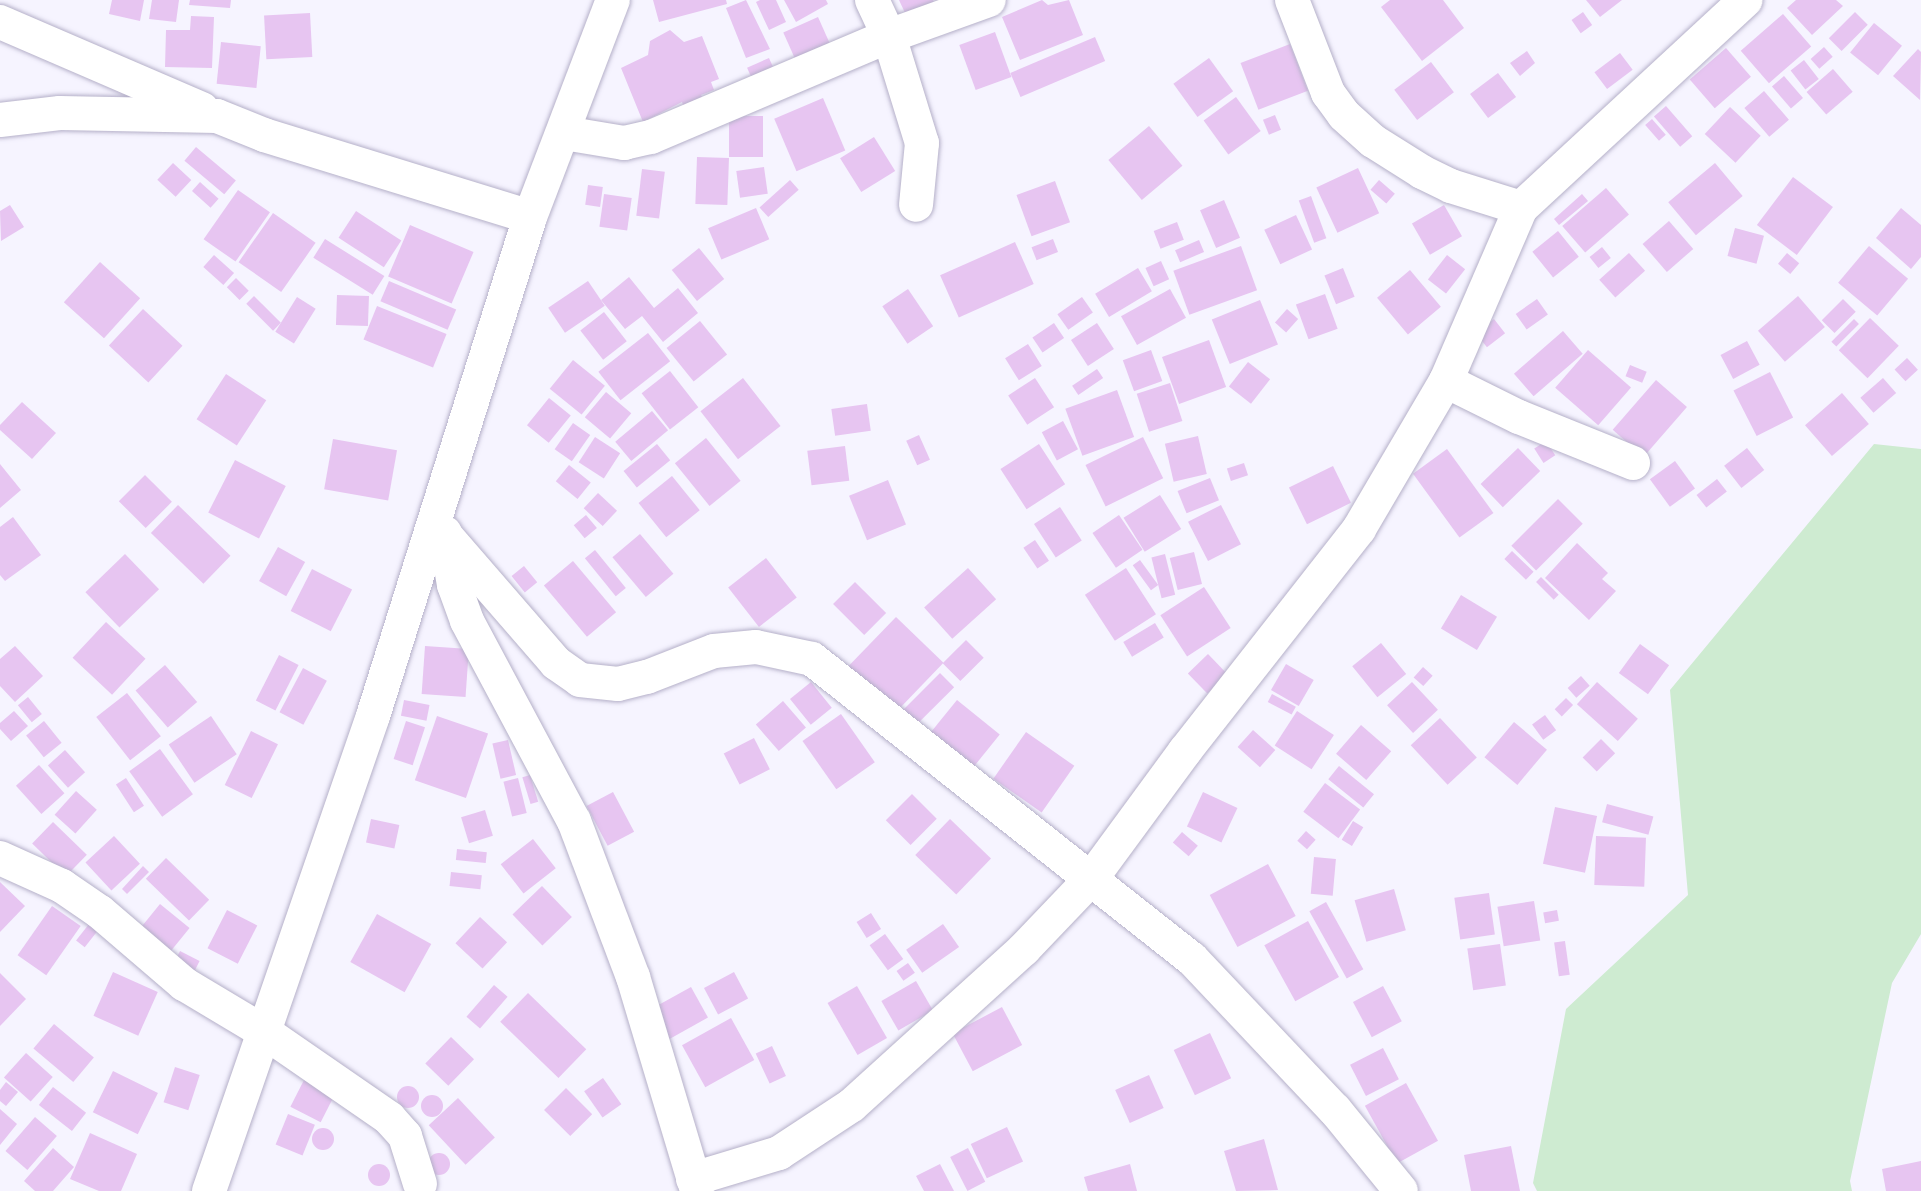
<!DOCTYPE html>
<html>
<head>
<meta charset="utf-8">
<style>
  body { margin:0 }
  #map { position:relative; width:1921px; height:1191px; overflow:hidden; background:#f6f4ff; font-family:"Golos Text",sans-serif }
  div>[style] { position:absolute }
  .green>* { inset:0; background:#ceebd1 }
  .building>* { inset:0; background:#e7c5f1; transform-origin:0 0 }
  .round { border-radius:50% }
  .roads { filter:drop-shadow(0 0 2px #b5b0c9) drop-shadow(0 0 2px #b5b0c9) }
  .minor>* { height:34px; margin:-17px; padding:0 17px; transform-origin:17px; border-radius:17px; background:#fff }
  span { translate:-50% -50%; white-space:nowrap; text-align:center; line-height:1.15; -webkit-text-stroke:6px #f6f4ff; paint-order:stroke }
</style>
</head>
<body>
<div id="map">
  <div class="green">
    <div style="clip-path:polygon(1874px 444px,1921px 449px,1921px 934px,1892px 983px,1850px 1181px,1852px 1191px,1537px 1191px,1533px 1183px,1566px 1009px,1688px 895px,1670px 690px)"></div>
  </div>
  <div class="building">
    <div style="clip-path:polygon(112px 0,144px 0,140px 21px,109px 14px)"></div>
    <div style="clip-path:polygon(152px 0,179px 0,176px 22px,149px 19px)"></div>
    <div style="clip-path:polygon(190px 0,231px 0,230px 8px,189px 5px)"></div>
    <div style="clip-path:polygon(653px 0,726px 0,727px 4px,659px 22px)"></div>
    <div style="clip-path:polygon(746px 0,770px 49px,746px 58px,726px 8px)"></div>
    <div style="clip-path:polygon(760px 0,776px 0,786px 22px,769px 30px,756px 2px)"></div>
    <div style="clip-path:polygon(784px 0,826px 0,828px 4px,796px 22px)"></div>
    <div style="clip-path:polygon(899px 0,933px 0,934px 3px,906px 15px)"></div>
    <div style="clip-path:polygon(1042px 0,1048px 5px,1069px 0,1083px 35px,1020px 60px,1002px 17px)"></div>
    <div style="clip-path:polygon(1390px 0,1443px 0,1464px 28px,1422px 61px,1381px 7px)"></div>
    <div style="clip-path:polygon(1586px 0,1622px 0,1600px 17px)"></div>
    <div style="clip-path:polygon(1796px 0,1836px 0,1843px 6px,1812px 35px,1787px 8px)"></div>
    <div style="left:1583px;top:12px;width:16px;height:14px;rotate:55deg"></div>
    <div style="left:1855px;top:12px;width:18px;height:37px;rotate:45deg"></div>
    <div style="left:310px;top:13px;width:44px;height:46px;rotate:87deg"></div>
    <div style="left:1783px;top:14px;width:43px;height:56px;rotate:49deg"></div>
    <div style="clip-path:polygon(191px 16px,214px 17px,212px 68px,165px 67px,166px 30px,190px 30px)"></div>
    <div style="left:818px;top:17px;width:34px;height:38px;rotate:66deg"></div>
    <div style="left:1874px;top:23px;width:36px;height:38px;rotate:39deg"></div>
    <div style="clip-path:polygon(670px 30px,684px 42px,702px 36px,719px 79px,711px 82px,714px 90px,701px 95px,703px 99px,684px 107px,682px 102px,643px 122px,621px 68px,648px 55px,650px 41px)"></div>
    <div style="left:995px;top:32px;width:48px;height:38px;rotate:70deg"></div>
    <div style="left:1095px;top:37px;width:26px;height:92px;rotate:67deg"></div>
    <div style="left:221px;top:42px;width:40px;height:42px;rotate:6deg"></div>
    <div style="left:1290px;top:44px;width:50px;height:53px;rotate:69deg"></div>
    <div style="left:1824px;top:47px;width:13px;height:18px;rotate:48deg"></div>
    <div style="left:1726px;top:48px;width:38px;height:48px;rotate:49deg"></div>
    <div style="clip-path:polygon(1918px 49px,1921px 52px,1920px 100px,1893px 76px)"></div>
    <div style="clip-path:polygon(1527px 51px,1535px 63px,1520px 76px,1510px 63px)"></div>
    <div style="left:1620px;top:53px;width:21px;height:32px;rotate:53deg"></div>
    <div style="left:769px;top:58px;width:17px;height:24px;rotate:66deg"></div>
    <div style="left:1209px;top:58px;width:41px;height:44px;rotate:54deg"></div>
    <div style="left:1804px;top:60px;width:24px;height:17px;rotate:52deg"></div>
    <div style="left:1431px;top:62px;width:38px;height:46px;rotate:53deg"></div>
    <div style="left:1833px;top:69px;width:30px;height:35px;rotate:49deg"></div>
    <div style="left:1498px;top:73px;width:30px;height:35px;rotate:53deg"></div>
    <div style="left:1784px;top:76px;width:29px;height:16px;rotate:49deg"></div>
    <div style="left:1764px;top:91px;width:38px;height:26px;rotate:49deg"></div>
    <div style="left:1236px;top:97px;width:42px;height:40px;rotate:54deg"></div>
    <div style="left:823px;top:98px;width:57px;height:53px;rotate:67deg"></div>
    <div style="left:1666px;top:106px;width:40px;height:16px;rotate:49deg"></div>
    <div style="left:1730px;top:107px;width:42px;height:37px;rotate:43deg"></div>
    <div style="left:1275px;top:115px;width:16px;height:13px;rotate:68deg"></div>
    <div style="left:729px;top:116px;width:34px;height:41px"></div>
    <div style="left:1652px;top:119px;width:21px;height:9px;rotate:49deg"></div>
    <div style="left:1149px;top:126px;width:52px;height:53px;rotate:50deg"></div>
    <div style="left:874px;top:137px;width:40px;height:40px;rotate:58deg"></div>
    <div style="left:196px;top:147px;width:52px;height:18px;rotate:40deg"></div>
    <div style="left:697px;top:157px;width:32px;height:47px;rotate:2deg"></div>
    <div style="left:173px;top:163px;width:25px;height:23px;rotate:43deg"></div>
    <div style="left:1715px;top:163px;width:43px;height:61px;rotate:50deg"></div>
    <div style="left:764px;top:167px;width:27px;height:28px;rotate:82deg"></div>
    <div style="left:1358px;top:168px;width:50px;height:46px;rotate:65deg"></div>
    <div style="left:642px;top:169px;width:23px;height:47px;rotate:7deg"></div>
    <div style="left:1793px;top:177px;width:50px;height:60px;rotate:37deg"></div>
    <div style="left:790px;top:180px;width:13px;height:41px;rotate:48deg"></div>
    <div style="left:1379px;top:180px;width:21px;height:13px;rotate:41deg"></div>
    <div style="left:1055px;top:181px;width:44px;height:41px;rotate:70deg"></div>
    <div style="left:200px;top:182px;width:25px;height:12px;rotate:42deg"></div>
    <div style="left:588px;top:185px;width:15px;height:20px;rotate:8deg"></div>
    <div style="left:1606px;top:188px;width:35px;height:58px;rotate:49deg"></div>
    <div style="left:238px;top:190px;width:39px;height:60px;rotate:35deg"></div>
    <div style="left:604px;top:194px;width:28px;height:33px;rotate:8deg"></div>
    <div style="clip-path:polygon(1582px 194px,1588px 201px,1559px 225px,1554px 219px)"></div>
    <div style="left:1311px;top:196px;width:45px;height:13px;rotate:70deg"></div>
    <div style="left:1224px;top:200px;width:41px;height:26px;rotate:67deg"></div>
    <div style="clip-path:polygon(10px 205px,24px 227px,1px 241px,0 211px)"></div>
    <div style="left:1444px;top:205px;width:36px;height:37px;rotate:60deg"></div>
    <div style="left:756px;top:208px;width:34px;height:52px;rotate:67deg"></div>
    <div style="clip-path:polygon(1901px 208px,1921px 225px,1921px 257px,1911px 269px,1876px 238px)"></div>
    <div style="left:356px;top:211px;width:54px;height:32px;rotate:33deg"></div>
    <div style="left:273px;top:213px;width:52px;height:60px;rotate:35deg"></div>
    <div style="left:1296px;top:215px;width:38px;height:35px;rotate:65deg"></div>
    <div style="left:1669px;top:221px;width:37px;height:35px;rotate:49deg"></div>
    <div style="left:1177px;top:222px;width:19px;height:25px;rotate:69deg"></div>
    <div style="left:410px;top:225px;width:69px;height:56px;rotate:23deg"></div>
    <div style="left:1735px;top:228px;width:30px;height:29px;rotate:15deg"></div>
    <div style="left:1558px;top:231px;width:33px;height:33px;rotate:51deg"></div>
    <div style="left:325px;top:239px;width:70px;height:22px;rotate:32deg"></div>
    <div style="left:1053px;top:239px;width:14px;height:23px;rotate:69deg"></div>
    <div style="left:1199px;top:240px;width:13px;height:26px;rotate:67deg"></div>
    <div style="left:1015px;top:242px;width:46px;height:82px;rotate:66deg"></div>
    <div style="left:1241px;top:246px;width:47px;height:72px;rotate:70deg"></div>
    <div style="left:1869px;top:246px;width:51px;height:48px;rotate:40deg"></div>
    <div style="left:1602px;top:247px;width:14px;height:16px;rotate:51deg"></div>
    <div style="left:699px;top:248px;width:40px;height:35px;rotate:51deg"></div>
    <div style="left:1629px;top:253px;width:24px;height:40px;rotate:48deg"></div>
    <div style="left:1787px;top:253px;width:16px;height:14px;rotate:40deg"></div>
    <div style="left:214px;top:255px;width:27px;height:16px;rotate:42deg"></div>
    <div style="left:1447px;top:255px;width:23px;height:31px;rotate:38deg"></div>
    <div style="left:1161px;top:261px;width:20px;height:17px;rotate:66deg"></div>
    <div style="left:100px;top:262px;width:54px;height:54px;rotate:42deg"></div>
    <div style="left:1138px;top:268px;width:27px;height:50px;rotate:59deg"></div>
    <div style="left:1343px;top:268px;width:31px;height:20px;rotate:68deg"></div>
    <div style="left:1410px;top:270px;width:48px;height:43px;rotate:50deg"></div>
    <div style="clip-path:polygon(629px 277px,654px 308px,678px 288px,698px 313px,663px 342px,642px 316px,625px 329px,601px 300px)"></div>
    <div style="left:236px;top:278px;width:18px;height:13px;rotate:45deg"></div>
    <div style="left:389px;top:281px;width:73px;height:22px;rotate:23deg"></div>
    <div style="left:588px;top:281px;width:30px;height:48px;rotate:56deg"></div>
    <div style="left:908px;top:289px;width:45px;height:31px;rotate:56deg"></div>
    <div style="left:1170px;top:289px;width:33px;height:56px;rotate:61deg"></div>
    <div style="left:1325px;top:294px;width:37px;height:31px;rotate:70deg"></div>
    <div style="left:337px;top:295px;width:32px;height:30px;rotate:2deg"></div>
    <div style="left:254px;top:296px;width:38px;height:11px;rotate:45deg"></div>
    <div style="left:1798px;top:296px;width:41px;height:53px;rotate:49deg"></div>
    <div style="left:297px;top:297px;width:22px;height:41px;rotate:32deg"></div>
    <div style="left:1082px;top:297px;width:19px;height:30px;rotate:55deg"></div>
    <div style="left:1537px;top:299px;width:19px;height:26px;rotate:55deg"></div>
    <div style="left:1843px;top:299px;width:18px;height:30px;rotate:45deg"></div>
    <div style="left:1260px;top:300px;width:48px;height:52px;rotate:68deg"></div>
    <div style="left:377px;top:306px;width:75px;height:36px;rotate:22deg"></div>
    <div style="left:143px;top:309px;width:54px;height:50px;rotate:43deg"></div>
    <div style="left:1287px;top:309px;width:15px;height:18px;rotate:42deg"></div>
    <div style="left:604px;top:312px;width:37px;height:30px;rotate:52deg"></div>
    <div style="left:1870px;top:318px;width:40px;height:45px;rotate:44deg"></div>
    <div style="left:1494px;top:319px;width:18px;height:23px;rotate:52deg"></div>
    <div style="left:1854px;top:319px;width:7px;height:32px;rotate:45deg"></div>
    <div style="left:700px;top:321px;width:43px;height:43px;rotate:51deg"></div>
    <div style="left:1054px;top:323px;width:18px;height:26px;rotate:56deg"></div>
    <div style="left:1097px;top:323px;width:31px;height:31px;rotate:57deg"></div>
    <div style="left:1563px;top:331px;width:30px;height:65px;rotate:49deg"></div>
    <div style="left:648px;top:333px;width:36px;height:63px;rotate:52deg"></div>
    <div style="left:1209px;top:340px;width:50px;height:50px;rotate:70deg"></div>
    <div style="left:1747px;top:341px;width:27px;height:30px;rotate:62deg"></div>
    <div style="left:1028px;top:344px;width:26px;height:27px;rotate:58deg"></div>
    <div style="left:1151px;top:350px;width:33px;height:30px;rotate:70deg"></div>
    <div style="left:1588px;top:350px;width:57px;height:50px;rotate:41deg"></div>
    <div style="left:1907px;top:358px;width:16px;height:17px;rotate:47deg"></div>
    <div style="left:573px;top:360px;width:41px;height:37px;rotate:39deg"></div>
    <div style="left:1248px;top:362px;width:28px;height:31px;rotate:38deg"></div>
    <div style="left:1630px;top:365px;width:18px;height:12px;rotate:22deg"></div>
    <div style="left:1097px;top:369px;width:11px;height:30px;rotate:56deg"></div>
    <div style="left:670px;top:371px;width:46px;height:36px;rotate:52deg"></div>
    <div style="left:1770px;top:372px;width:51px;height:41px;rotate:63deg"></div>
    <div style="left:226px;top:374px;width:48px;height:54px;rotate:33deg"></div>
    <div style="left:743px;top:378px;width:61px;height:54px;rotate:52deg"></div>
    <div style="left:1035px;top:378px;width:35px;height:32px;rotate:57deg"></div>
    <div style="left:1883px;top:378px;width:20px;height:30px;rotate:49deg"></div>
    <div style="left:1656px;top:380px;width:41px;height:66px;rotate:41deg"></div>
    <div style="left:1170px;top:383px;width:40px;height:35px;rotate:72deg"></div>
    <div style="left:1117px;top:390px;width:50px;height:55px;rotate:70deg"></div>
    <div style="left:606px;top:392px;width:33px;height:33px;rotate:40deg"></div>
    <div style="left:1842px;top:393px;width:41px;height:49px;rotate:49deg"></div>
    <div style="left:549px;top:398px;width:28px;height:35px;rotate:39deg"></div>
    <div style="clip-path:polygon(22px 402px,56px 433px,32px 459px,0 430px,0 425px)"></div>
    <div style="left:867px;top:404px;width:27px;height:36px;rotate:82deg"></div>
    <div style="left:652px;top:411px;width:25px;height:48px;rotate:50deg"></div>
    <div style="left:1063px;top:421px;width:32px;height:24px;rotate:62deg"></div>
    <div style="left:573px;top:423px;width:21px;height:32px;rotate:35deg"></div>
    <div style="left:919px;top:435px;width:27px;height:14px;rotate:66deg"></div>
    <div style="left:1198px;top:436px;width:39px;height:34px;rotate:77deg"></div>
    <div style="left:595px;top:437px;width:30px;height:30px;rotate:33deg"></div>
    <div style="left:1143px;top:437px;width:46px;height:64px;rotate:64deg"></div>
    <div style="left:706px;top:438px;width:55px;height:40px;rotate:51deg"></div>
    <div style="left:333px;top:439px;width:65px;height:51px;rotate:10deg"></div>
    <div style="left:1546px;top:441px;width:17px;height:14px;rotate:57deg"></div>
    <div style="left:657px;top:444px;width:21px;height:43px;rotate:51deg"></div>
    <div style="left:1039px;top:444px;width:48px;height:46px;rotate:57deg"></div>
    <div style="left:845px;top:446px;width:35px;height:38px;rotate:83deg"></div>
    <div style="left:1518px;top:448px;width:32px;height:52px;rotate:46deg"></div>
    <div style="left:1747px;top:448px;width:28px;height:29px;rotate:52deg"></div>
    <div style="left:1447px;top:449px;width:79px;height:42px;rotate:54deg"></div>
    <div style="left:235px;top:460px;width:57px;height:59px;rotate:27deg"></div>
    <div style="left:1675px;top:461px;width:34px;height:31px;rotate:54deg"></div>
    <div style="left:1244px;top:463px;width:13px;height:18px;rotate:72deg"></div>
    <div style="clip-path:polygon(0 464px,21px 490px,0 508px)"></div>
    <div style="left:569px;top:465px;width:28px;height:21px;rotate:39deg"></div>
    <div style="left:1333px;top:466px;width:41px;height:49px;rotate:64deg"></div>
    <div style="left:145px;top:475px;width:38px;height:37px;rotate:45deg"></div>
    <div style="left:672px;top:476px;width:44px;height:43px;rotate:51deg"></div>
    <div style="left:1210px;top:478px;width:24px;height:35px;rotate:68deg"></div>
    <div style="left:1717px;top:479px;width:16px;height:26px;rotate:52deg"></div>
    <div style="left:888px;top:480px;width:48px;height:42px;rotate:68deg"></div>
    <div style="left:598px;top:493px;width:26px;height:21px;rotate:43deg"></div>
    <div style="left:1160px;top:495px;width:40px;height:43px;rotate:58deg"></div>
    <div style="left:1558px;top:499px;width:35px;height:66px;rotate:45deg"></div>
    <div style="left:178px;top:505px;width:73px;height:39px;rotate:44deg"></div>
    <div style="left:1221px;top:505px;width:44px;height:37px;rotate:63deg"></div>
    <div style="left:1060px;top:507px;width:40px;height:31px;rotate:57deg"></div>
    <div style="left:586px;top:515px;width:17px;height:16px;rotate:50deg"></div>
    <div style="left:1119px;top:515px;width:42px;height:32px;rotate:56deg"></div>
    <div style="clip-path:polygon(13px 517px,41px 555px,5px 581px,0 575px,0 527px)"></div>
    <div style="left:640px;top:534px;width:52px;height:36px;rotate:50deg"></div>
    <div style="left:1035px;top:540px;width:25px;height:14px;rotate:56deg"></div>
    <div style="clip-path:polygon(1577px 543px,1608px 573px,1602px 579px,1616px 591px,1589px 620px,1545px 578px)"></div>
    <div style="left:278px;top:547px;width:31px;height:39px;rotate:29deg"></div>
    <div style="left:595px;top:550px;width:49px;height:13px;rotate:51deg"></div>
    <div style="left:1512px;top:551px;width:30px;height:11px;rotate:44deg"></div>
    <div style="left:1194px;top:552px;width:33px;height:25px;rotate:76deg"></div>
    <div style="left:125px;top:554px;width:49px;height:55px;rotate:46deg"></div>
    <div style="left:1165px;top:554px;width:42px;height:14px;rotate:76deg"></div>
    <div style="left:766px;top:558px;width:50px;height:48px;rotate:52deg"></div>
    <div style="left:1140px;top:560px;width:31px;height:9px;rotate:54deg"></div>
    <div style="left:573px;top:561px;width:67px;height:38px;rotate:50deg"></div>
    <div style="left:524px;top:566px;width:21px;height:16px;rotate:51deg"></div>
    <div style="left:968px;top:568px;width:42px;height:59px;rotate:48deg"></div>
    <div style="left:1126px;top:568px;width:55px;height:49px;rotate:57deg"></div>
    <div style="left:312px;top:569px;width:45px;height:47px;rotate:27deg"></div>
    <div style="left:1541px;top:577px;width:25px;height:7px;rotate:45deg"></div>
    <div style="left:855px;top:582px;width:44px;height:31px;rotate:45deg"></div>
    <div style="left:1204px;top:587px;width:49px;height:52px;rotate:57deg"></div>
    <div style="left:1461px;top:595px;width:42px;height:39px;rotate:31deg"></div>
    <div style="left:896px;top:617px;width:66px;height:72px;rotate:44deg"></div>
    <div style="left:106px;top:622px;width:54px;height:49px;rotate:43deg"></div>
    <div style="left:1155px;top:623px;width:17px;height:37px;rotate:59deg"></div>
    <div style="left:966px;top:640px;width:25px;height:33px;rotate:45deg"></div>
    <div style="left:1381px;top:643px;width:40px;height:37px;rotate:51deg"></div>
    <div style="left:1640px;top:644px;width:36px;height:36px;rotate:36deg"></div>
    <div style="clip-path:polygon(15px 646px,43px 676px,15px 702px,0 686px,0 659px)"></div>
    <div style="left:425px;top:646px;width:44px;height:48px;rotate:4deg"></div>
    <div style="left:1208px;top:654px;width:28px;height:28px;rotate:46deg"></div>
    <div style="left:279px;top:655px;width:22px;height:51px;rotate:27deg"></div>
    <div style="left:1286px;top:664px;width:32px;height:30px;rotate:30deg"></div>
    <div style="left:165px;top:665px;width:49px;height:39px;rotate:49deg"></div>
    <div style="left:1423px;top:667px;width:13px;height:14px;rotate:42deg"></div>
    <div style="left:303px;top:668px;width:27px;height:50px;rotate:28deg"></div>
    <div style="left:940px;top:673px;width:20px;height:54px;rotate:45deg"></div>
    <div style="left:1581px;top:676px;width:13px;height:18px;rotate:48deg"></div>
    <div style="left:811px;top:682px;width:33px;height:27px;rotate:51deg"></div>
    <div style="left:1412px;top:682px;width:38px;height:34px;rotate:47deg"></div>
    <div style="left:1597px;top:682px;width:55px;height:30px;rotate:42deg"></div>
    <div style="left:127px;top:693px;width:55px;height:39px;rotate:52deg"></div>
    <div style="left:1272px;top:694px;width:27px;height:9px;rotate:28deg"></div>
    <div style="left:28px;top:697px;width:22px;height:13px;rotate:51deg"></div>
    <div style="left:1566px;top:698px;width:10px;height:16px;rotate:45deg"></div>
    <div style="left:404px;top:700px;width:26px;height:16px;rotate:11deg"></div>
    <div style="left:957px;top:700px;width:55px;height:48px;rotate:39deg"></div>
    <div style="left:783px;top:701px;width:35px;height:36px;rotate:49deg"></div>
    <div style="clip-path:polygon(14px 711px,28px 726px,11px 741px,0 729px,0 723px)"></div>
    <div style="left:1297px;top:711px;width:44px;height:41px;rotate:33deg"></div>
    <div style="left:841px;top:714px;width:59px;height:47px;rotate:55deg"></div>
    <div style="left:1545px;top:715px;width:19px;height:16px;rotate:54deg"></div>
    <div style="left:211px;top:716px;width:46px;height:51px;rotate:56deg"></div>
    <div style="left:437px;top:716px;width:54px;height:68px;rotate:19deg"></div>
    <div style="left:1440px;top:718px;width:54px;height:40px;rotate:47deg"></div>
    <div style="left:44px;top:721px;width:28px;height:23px;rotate:51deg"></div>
    <div style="left:406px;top:721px;width:20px;height:40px;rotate:18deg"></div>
    <div style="left:1514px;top:722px;width:43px;height:46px;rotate:40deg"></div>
    <div style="left:1361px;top:725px;width:40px;height:38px;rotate:41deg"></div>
    <div style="left:1253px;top:730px;width:30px;height:23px;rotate:42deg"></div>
    <div style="left:251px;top:731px;width:30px;height:60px;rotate:26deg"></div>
    <div style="left:1026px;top:732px;width:59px;height:57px;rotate:35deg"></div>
    <div style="left:754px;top:738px;width:35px;height:34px;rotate:63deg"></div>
    <div style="left:1601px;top:739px;width:20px;height:26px;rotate:45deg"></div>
    <div style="left:508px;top:740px;width:36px;height:16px;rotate:77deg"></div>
    <div style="left:160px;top:749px;width:56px;height:38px;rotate:54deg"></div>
    <div style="left:65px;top:750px;width:30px;height:23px;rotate:48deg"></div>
    <div style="left:39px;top:765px;width:38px;height:31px;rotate:48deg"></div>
    <div style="left:1339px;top:766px;width:45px;height:17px;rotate:39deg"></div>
    <div style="left:530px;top:775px;width:28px;height:8px;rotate:73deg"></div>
    <div style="left:126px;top:778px;width:33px;height:12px;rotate:57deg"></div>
    <div style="left:518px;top:778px;width:36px;height:15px;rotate:76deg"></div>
    <div style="left:1325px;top:783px;width:44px;height:36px;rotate:37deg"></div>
    <div style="left:76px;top:791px;width:28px;height:32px;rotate:42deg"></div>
    <div style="left:613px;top:792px;width:45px;height:30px;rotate:62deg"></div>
    <div style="left:1203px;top:792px;width:38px;height:38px;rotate:25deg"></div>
    <div style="left:912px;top:794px;width:35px;height:37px;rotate:45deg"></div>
    <div style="left:1607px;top:804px;width:48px;height:19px;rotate:15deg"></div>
    <div style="left:1555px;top:807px;width:43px;height:58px;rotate:12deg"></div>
    <div style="left:485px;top:810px;width:27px;height:25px;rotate:73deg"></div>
    <div style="left:371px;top:819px;width:29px;height:24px;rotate:12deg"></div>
    <div style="left:950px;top:819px;width:57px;height:50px;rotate:44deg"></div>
    <div style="left:1353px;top:821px;width:12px;height:22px;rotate:31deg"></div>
    <div style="left:53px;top:822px;width:47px;height:30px;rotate:44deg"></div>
    <div style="left:1306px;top:831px;width:13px;height:13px;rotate:42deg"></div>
    <div style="left:1182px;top:832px;width:21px;height:14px;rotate:41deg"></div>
    <div style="left:114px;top:836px;width:38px;height:39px;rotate:47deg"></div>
    <div style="left:1596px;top:836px;width:50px;height:49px;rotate:2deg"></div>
    <div style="left:533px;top:839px;width:37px;height:41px;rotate:52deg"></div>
    <div style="left:457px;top:849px;width:30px;height:11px;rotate:6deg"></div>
    <div style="left:1314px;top:857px;width:22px;height:37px;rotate:5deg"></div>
    <div style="left:166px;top:858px;width:60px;height:29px;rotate:44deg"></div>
    <div style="left:1268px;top:864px;width:59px;height:66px;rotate:62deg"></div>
    <div style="clip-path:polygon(143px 866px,149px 872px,127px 894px,122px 889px)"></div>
    <div style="left:451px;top:872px;width:31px;height:14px;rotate:6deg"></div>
    <div style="clip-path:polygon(0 882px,25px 906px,0 932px)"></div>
    <div style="left:542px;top:886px;width:43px;height:41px;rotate:46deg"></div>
    <div style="left:1394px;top:889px;width:43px;height:41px;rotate:74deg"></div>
    <div style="left:1489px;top:893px;width:42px;height:35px;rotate:82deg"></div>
    <div style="left:1534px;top:901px;width:40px;height:37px;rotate:81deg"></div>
    <div style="left:1326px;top:902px;width:77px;height:19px;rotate:61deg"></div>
    <div style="left:160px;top:904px;width:38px;height:30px;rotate:39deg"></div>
    <div style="left:52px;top:906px;width:35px;height:60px;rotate:35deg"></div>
    <div style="left:227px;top:910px;width:34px;height:43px;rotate:27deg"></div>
    <div style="left:1557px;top:910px;width:11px;height:14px;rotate:80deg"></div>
    <div style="left:871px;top:913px;width:19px;height:17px;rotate:58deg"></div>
    <div style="left:377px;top:914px;width:62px;height:55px;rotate:29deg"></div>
    <div style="left:480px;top:917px;width:37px;height:36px;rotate:43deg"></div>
    <div style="left:1308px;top:921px;width:64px;height:50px;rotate:61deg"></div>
    <div style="left:89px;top:924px;width:11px;height:21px;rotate:38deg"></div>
    <div style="left:943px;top:924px;width:28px;height:45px;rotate:55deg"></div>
    <div style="left:885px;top:934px;width:31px;height:19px;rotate:54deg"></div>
    <div style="left:1565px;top:941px;width:34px;height:11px;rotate:82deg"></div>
    <div style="left:1500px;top:944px;width:42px;height:33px;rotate:82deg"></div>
    <div style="left:180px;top:951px;width:22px;height:14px;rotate:27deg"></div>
    <div style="left:908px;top:963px;width:12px;height:14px;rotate:55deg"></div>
    <div style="left:113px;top:972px;width:49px;height:48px;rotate:24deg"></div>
    <div style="left:734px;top:972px;width:30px;height:34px;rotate:62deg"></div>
    <div style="clip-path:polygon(0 973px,26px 999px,0 1026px)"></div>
    <div style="left:916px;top:981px;width:34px;height:40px;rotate:60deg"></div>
    <div style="left:494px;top:985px;width:18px;height:42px;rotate:41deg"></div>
    <div style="left:857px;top:986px;width:60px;height:34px;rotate:60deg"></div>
    <div style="left:1383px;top:986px;width:40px;height:34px;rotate:62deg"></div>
    <div style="left:691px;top:987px;width:35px;height:46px;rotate:61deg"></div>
    <div style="left:528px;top:993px;width:81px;height:40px;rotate:44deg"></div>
    <div style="left:1002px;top:1007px;width:43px;height:56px;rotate:62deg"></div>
    <div style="left:731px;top:1018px;width:48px;height:56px;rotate:61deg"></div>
    <div style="left:54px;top:1024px;width:52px;height:32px;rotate:40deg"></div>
    <div style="left:1210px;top:1033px;width:50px;height:40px;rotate:65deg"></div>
    <div style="left:451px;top:1037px;width:32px;height:37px;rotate:44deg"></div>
    <div style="left:772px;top:1046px;width:33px;height:18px;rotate:65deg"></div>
    <div style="left:1383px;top:1048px;width:35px;height:37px;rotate:63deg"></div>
    <div style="left:26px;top:1053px;width:36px;height:33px;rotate:42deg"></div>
    <div style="left:175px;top:1067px;width:26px;height:37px;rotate:18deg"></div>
    <div style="left:113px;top:1071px;width:50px;height:46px;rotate:26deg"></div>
    <div style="left:1149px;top:1075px;width:36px;height:37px;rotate:66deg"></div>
    <div style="left:603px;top:1078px;width:32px;height:23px;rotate:55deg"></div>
    <div style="left:304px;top:1080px;width:34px;height:30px;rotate:27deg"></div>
    <div style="clip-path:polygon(6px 1082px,18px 1092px,6px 1106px,0 1101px,0 1090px)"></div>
    <div style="left:1406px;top:1083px;width:66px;height:47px;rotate:61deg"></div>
    <div class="round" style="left:397px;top:1086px;width:22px;height:22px"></div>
    <div style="left:53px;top:1087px;width:42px;height:23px;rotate:38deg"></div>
    <div style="left:566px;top:1088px;width:37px;height:31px;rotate:45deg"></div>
    <div class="round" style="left:421px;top:1095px;width:22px;height:22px"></div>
    <div style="left:458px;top:1098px;width:54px;height:40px;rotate:47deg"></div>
    <div style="clip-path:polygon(0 1109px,17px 1124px,0 1145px)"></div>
    <div style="left:288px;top:1114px;width:29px;height:33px;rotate:22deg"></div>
    <div style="left:35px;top:1117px;width:29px;height:45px;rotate:41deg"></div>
    <div style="left:1007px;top:1127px;width:38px;height:40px;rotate:65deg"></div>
    <div class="round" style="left:312px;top:1128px;width:22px;height:22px"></div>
    <div style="clip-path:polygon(90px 1133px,137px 1154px,121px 1191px,99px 1191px,70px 1179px)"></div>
    <div style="clip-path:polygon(1264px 1139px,1278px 1190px,1236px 1191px,1224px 1151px)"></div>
    <div style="clip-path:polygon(1511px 1146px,1520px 1191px,1471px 1191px,1464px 1155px)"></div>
    <div style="clip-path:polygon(53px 1148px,74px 1167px,53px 1191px,35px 1191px,24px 1181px)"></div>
    <div style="left:968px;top:1148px;width:38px;height:20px;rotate:63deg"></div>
    <div class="round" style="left:428px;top:1153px;width:22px;height:22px"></div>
    <div style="clip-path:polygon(1921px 1161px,1921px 1191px,1886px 1191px,1882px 1169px)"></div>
    <div class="round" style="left:368px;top:1164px;width:22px;height:22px"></div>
    <div style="clip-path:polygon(940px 1164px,954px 1191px,924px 1191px,916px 1176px)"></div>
    <div style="clip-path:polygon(1130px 1164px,1137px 1191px,1088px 1191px,1084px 1177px)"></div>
  </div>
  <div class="roads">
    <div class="minor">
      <div style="left:872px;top:0;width:40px;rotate:65deg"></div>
      <div style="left:889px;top:36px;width:112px;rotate:72.9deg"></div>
      <div style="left:922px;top:143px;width:62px;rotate:95.5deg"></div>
      <div style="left:1292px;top:0;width:100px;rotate:68.8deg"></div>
      <div style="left:1328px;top:93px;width:27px;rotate:54deg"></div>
      <div style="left:1344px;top:115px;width:39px;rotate:42deg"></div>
      <div style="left:1373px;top:141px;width:58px;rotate:32.3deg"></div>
      <div style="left:1422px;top:172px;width:32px;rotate:26deg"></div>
      <div style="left:1451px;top:186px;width:73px;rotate:17.4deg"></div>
      <div style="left:0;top:22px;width:220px;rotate:23.3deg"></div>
      <div style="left:0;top:120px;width:60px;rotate:-6.7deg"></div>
      <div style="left:60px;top:113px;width:157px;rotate:1.1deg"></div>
      <div style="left:217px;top:116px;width:51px;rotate:22deg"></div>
      <div style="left:264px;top:135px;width:278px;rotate:17.1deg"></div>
      <div style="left:564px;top:133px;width:61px;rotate:9.5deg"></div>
      <div style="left:624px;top:143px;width:28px;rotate:-13deg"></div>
      <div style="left:651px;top:137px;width:259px;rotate:-23deg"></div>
      <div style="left:889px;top:36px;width:106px;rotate:-19.8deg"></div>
      <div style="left:1446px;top:381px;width:81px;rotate:26.3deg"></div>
      <div style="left:1519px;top:417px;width:123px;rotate:22deg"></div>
      <div style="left:445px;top:533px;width:53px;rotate:80.2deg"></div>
      <div style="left:454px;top:585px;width:38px;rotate:70deg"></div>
      <div style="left:467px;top:621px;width:227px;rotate:61.9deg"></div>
      <div style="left:574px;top:821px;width:167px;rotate:69.3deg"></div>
      <div style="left:633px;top:977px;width:223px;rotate:73.3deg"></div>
      <div style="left:446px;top:536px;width:168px;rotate:49.1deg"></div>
      <div style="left:556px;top:663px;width:29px;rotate:35deg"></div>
      <div style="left:580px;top:680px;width:38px;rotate:6deg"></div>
      <div style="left:618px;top:684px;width:30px;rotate:-14deg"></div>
      <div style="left:647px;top:677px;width:72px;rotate:-21.2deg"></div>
      <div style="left:714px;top:651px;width:42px;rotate:-5.4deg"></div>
      <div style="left:756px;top:647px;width:57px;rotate:12.1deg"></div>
      <div style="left:812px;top:659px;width:484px;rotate:38.3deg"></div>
      <div style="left:1192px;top:959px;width:208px;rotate:46.6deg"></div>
      <div style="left:1335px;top:1110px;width:104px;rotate:50.8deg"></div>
      <div style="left:0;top:858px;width:68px;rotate:24.3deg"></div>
      <div style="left:62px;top:886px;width:46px;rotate:34.4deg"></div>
      <div style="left:100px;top:912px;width:111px;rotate:40.6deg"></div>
      <div style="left:184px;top:984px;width:96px;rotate:30.9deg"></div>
      <div style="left:266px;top:1033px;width:150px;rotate:34.6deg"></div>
      <div style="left:389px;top:1118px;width:24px;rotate:48deg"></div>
      <div style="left:405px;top:1136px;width:50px;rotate:72.6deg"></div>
      <div style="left:693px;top:1179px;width:90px;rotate:-16.8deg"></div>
      <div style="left:779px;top:1153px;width:87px;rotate:-33.3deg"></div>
      <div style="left:852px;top:1105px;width:232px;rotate:-42.2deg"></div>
      <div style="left:1024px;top:949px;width:97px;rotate:-46.3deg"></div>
      <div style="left:1091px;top:879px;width:159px;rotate:-53.7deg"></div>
      <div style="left:1185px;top:751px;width:282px;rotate:-51.9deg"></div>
      <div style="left:1359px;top:529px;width:172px;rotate:-59.6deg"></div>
      <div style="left:1446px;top:381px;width:189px;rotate:-66.6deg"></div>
      <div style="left:1521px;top:208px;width:306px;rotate:-42.8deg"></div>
      <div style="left:209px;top:1191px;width:503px;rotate:-70.95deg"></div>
      <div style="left:373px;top:716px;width:523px;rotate:-72.53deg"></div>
      <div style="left:530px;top:217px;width:232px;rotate:-69.1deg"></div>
    </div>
  </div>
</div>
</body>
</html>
